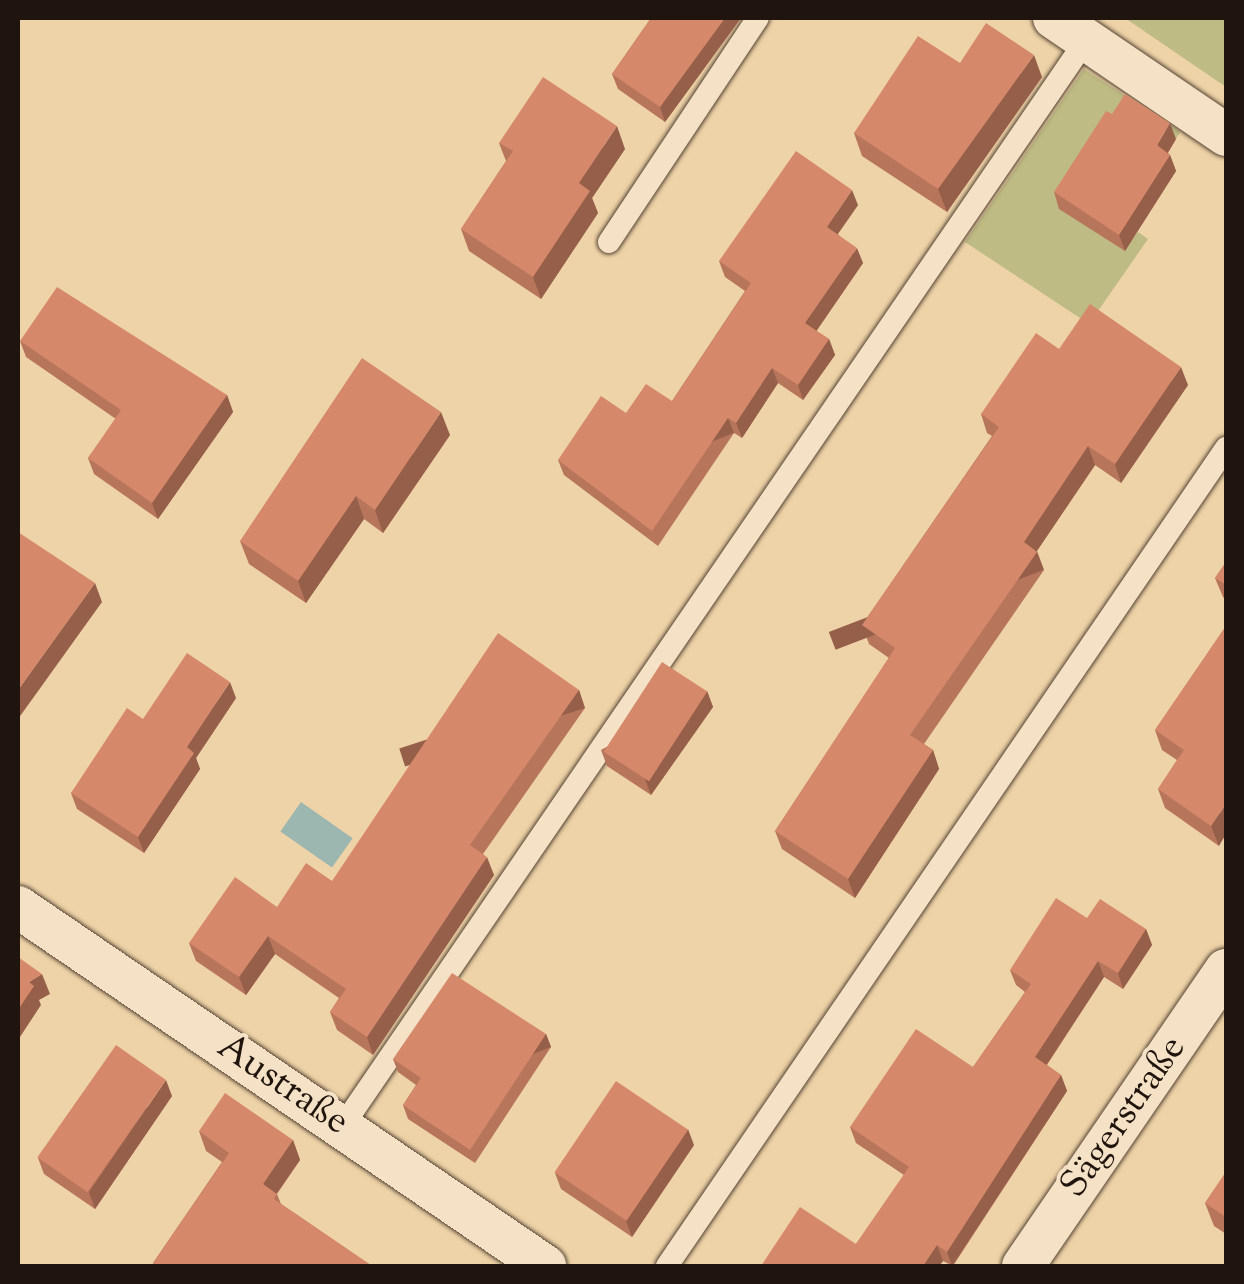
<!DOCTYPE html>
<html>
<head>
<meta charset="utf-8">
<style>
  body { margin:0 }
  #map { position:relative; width:1244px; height:1284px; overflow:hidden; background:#efd3a8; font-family:"Sorts Mill Goudy",serif }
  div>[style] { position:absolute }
  .green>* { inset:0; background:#bebb84 }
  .water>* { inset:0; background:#9cb6b0; transform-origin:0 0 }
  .roads { filter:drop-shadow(0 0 2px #544434) drop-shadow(0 0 2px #544434) }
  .lane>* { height:22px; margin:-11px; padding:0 11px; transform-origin:11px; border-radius:11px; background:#f5e2c6 }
  .street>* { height:42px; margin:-21px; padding:0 21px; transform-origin:21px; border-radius:21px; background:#f5e2c6 }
  .wall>* { inset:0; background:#b7755b }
  .shaded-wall>* { inset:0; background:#955f4a; transform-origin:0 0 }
  .building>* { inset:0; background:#d5886a; transform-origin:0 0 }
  span { translate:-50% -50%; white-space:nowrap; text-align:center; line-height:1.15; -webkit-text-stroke:8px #f5e2c6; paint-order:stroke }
  .street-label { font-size:38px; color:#20150e }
  .frame { position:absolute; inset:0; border:20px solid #20150e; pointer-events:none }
</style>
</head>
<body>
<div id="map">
  <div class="green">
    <div style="clip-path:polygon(1125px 18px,1226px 18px,1226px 87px)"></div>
    <div style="clip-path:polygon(1084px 69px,1180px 132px,1176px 139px,1131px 110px,1124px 250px,1138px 232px,1148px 239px,1089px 324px,965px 242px)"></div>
  </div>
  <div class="water">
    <div style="left:301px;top:802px;width:63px;height:36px;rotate:35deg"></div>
  </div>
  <div class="roads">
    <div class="lane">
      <div style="left:609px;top:242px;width:269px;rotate:-56.4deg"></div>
      <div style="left:342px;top:1127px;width:1317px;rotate:-55.61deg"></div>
      <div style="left:667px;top:1266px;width:991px;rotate:-55.65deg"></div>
    </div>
    <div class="street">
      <div style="left:1054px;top:18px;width:208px;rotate:34.2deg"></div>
      <div style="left:18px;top:907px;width:638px;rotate:34.26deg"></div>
      <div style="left:1023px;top:1266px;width:359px;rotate:-55.6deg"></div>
    </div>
  </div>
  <div class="wall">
    <div style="clip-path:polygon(651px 18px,741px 18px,665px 122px,618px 89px,612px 74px)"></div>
    <div style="clip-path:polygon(960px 63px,1042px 77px,947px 212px,862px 156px,854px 133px)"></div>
    <div style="clip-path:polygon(1176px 139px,1168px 153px,1170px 155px,1176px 171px,1125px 251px,1059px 209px,1054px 192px)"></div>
    <div style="clip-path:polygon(499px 143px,625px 149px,592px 198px,598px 213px,541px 299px,469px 251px,461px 229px,506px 161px)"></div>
    <div style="clip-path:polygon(858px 205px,838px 234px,863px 263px,816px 331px,829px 339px,835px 355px,803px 400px,778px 383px,742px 438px,734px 433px,658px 546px,564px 475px,558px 460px,626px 413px,672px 401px,745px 291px,725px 277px,719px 261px)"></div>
    <div style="clip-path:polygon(20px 341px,227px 395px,233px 412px,158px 519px,94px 474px,88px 458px,116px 419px,26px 357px)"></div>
    <div style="clip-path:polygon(1059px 349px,1188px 385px,1121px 483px,1095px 465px,1037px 551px,1044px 570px,924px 744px,933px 750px,939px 769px,855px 898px,782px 849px,775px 831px,889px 658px,869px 644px,862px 625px,992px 436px,987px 433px,981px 414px)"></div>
    <div style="clip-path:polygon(450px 435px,383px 533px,364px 519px,306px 603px,249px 564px,240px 541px)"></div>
    <div style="clip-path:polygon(1226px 562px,1226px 600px,1223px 597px,1215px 578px)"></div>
    <div style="clip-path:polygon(1226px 626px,1219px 846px,1165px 808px,1158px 789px,1177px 760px,1162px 750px,1155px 730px)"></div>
    <div style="clip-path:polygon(579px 690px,585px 708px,483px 854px,494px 875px,373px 1055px,337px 1030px,330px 1012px,339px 998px,275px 954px,246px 995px,196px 961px,189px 943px,277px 907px,332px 881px)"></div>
    <div style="clip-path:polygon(707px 691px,713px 707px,651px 795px,607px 766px,601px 750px)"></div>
    <div style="clip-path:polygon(236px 698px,196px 758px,200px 769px,144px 853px,77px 809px,71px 793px,143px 719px)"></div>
    <div style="clip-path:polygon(1146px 929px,1152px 945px,1123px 989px,1104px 977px,1047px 1065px,1061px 1075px,1067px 1091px,953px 1266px,943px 1261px,939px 1266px,761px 1266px,856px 1244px,904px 1175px,856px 1143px,850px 1127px,973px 1067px,1025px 992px,1016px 985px,1010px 970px)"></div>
    <div style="clip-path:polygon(546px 1034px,551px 1047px,475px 1163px,408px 1119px,403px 1105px,416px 1085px,398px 1072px,393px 1059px)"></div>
    <div style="clip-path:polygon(172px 1096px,95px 1209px,44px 1174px,38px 1158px)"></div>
    <div style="clip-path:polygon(199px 1131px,293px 1140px,300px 1160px,277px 1194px,281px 1204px,372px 1266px,155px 1266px,153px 1263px,222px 1162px,206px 1151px)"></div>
    <div style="clip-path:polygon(694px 1145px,632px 1237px,561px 1189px,555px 1173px)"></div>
    <div style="clip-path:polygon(1226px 1172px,1226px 1234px,1214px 1226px,1205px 1203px)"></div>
  </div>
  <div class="shaded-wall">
    <div style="clip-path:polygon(725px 18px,741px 18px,665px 122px,660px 107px)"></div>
    <div style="clip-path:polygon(1034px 55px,1042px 77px,947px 212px,938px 189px)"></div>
    <div style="clip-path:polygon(1170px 123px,1176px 139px,1162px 162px,1157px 145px)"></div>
    <div style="clip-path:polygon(617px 126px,625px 149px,592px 198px,598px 213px,541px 299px,533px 277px,579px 183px)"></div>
    <div style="clip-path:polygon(1170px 155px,1176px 171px,1125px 251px,1119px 235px)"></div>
    <div style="clip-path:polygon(852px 190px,858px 205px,832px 242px,827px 227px)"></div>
    <div style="clip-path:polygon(857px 248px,863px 263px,811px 339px,805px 323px)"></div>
    <div style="clip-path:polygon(829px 339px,835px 355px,803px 400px,798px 385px)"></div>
    <div style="clip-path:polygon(1181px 367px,1188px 385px,1121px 483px,1115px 464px)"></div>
    <div style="clip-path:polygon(772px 368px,778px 383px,742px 438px,736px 423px)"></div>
    <div style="clip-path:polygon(227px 395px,233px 412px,158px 519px,152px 503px)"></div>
    <div style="clip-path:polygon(441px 412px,450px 435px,383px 533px,375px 510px)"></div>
    <div style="left:728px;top:418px;width:16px;height:136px;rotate:68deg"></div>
    <div style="clip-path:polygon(1088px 446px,1095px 465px,1030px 561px,1024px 542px)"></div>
    <div style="clip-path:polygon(356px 496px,364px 519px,306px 603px,298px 581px)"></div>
    <div style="left:1037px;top:552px;width:19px;height:223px;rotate:69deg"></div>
    <div style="clip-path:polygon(95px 583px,102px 602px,18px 719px,18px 690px)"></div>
    <div style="clip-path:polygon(230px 682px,236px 698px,196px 758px,200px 769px,144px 853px,138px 837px,187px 747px)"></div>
    <div style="left:579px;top:690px;width:19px;height:189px;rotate:72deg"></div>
    <div style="clip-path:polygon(707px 691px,713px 707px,651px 795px,645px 779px)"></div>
    <div style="clip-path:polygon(933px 750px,939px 769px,855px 898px,848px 879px)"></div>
    <div style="clip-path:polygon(1226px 804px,1226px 834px,1219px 846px,1211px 826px)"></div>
    <div style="clip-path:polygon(487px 857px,494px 875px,373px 1055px,367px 1037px)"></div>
    <div style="clip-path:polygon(1146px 929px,1152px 945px,1123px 989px,1118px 973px)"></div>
    <div style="clip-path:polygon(268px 936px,275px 954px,246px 995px,239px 977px)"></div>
    <div style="clip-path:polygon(1098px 961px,1104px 977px,1041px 1073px,1035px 1057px)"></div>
    <div style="clip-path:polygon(42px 974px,50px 994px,39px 1000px,41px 1005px,18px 1040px,18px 1010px,29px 982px)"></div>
    <div style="left:546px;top:1034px;width:14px;height:139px;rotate:69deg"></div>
    <div style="clip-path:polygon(1061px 1075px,1067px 1091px,952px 1266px,947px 1252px)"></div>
    <div style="clip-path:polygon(166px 1080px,172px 1096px,95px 1209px,89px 1192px)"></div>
    <div style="clip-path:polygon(688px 1129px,694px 1145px,632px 1237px,626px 1221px)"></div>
    <div style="clip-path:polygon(293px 1140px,300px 1160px,270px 1203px,263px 1184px)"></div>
    <div style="clip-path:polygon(937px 1245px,943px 1261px,939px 1266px,923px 1266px)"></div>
  </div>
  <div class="building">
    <div style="clip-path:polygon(651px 18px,725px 18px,660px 107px,612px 74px)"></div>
    <div style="clip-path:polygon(986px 23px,1034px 55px,938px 189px,854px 133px,918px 36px,960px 63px)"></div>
    <div style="clip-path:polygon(543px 77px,617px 126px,579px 183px,590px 191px,533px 277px,461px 229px,513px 151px,499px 143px)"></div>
    <div style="clip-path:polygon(1125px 94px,1170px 123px,1157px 145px,1170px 155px,1119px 235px,1054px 192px,1106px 111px,1112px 114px)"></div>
    <div style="clip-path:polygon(796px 151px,852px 190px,827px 227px,857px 248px,805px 323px,829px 339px,798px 385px,772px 368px,736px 423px,728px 418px,652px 531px,558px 460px,601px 396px,626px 413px,646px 384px,672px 401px,751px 283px,719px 261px)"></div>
    <div style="clip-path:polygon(57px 287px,227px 395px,152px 503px,88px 458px,121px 410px,20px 341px)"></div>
    <div style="clip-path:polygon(1090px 304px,1181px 367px,1115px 464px,1088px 446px,1024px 542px,1037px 552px,910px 735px,933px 750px,848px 879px,775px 831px,895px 648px,862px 625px,999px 427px,981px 414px,1036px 333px,1059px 349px)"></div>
    <div style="clip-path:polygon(362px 358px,441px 412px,375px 510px,356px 496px,298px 581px,240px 541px)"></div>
    <div style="clip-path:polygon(18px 532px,95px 583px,18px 690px)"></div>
    <div style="clip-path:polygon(1226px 562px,1226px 585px,1215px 578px)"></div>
    <div style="clip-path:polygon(1226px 626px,1226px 804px,1211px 826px,1158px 789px,1184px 750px,1155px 730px)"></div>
    <div style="clip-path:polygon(498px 633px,579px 690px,470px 845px,487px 857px,367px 1037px,330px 1012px,346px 989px,268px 936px,239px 977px,189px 943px,235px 877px,277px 907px,306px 863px,332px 881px)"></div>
    <div style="clip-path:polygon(187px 653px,230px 682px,187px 747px,194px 753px,138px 837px,71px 793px,127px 708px,143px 719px)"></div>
    <div style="left:662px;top:662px;width:54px;height:107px;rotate:33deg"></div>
    <div style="clip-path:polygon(1056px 898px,1087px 918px,1100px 899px,1146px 929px,1118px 973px,1098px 961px,1035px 1057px,1061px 1075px,947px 1252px,937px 1245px,923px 1266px,761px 1266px,800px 1207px,856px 1244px,909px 1167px,850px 1127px,916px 1029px,973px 1067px,1031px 984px,1010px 970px)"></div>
    <div style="clip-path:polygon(18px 957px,42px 974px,29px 982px,34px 986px,18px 1010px)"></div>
    <div style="clip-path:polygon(452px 973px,546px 1034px,470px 1150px,403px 1105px,421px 1078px,393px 1059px)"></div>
    <div style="left:116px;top:1045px;width:61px;height:137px;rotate:35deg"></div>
    <div style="left:616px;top:1081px;width:87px;height:110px;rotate:34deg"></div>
    <div style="clip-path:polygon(225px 1093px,293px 1140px,263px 1184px,277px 1194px,274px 1199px,372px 1266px,159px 1266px,153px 1263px,229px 1153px,199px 1131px)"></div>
    <div style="clip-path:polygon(1226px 1172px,1226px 1217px,1205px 1203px)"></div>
  </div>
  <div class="street-label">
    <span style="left:282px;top:1086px;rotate:34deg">Austraße</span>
    <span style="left:1125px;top:1118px;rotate:-55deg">Sägerstraße</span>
  </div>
  <div class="frame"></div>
</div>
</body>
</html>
